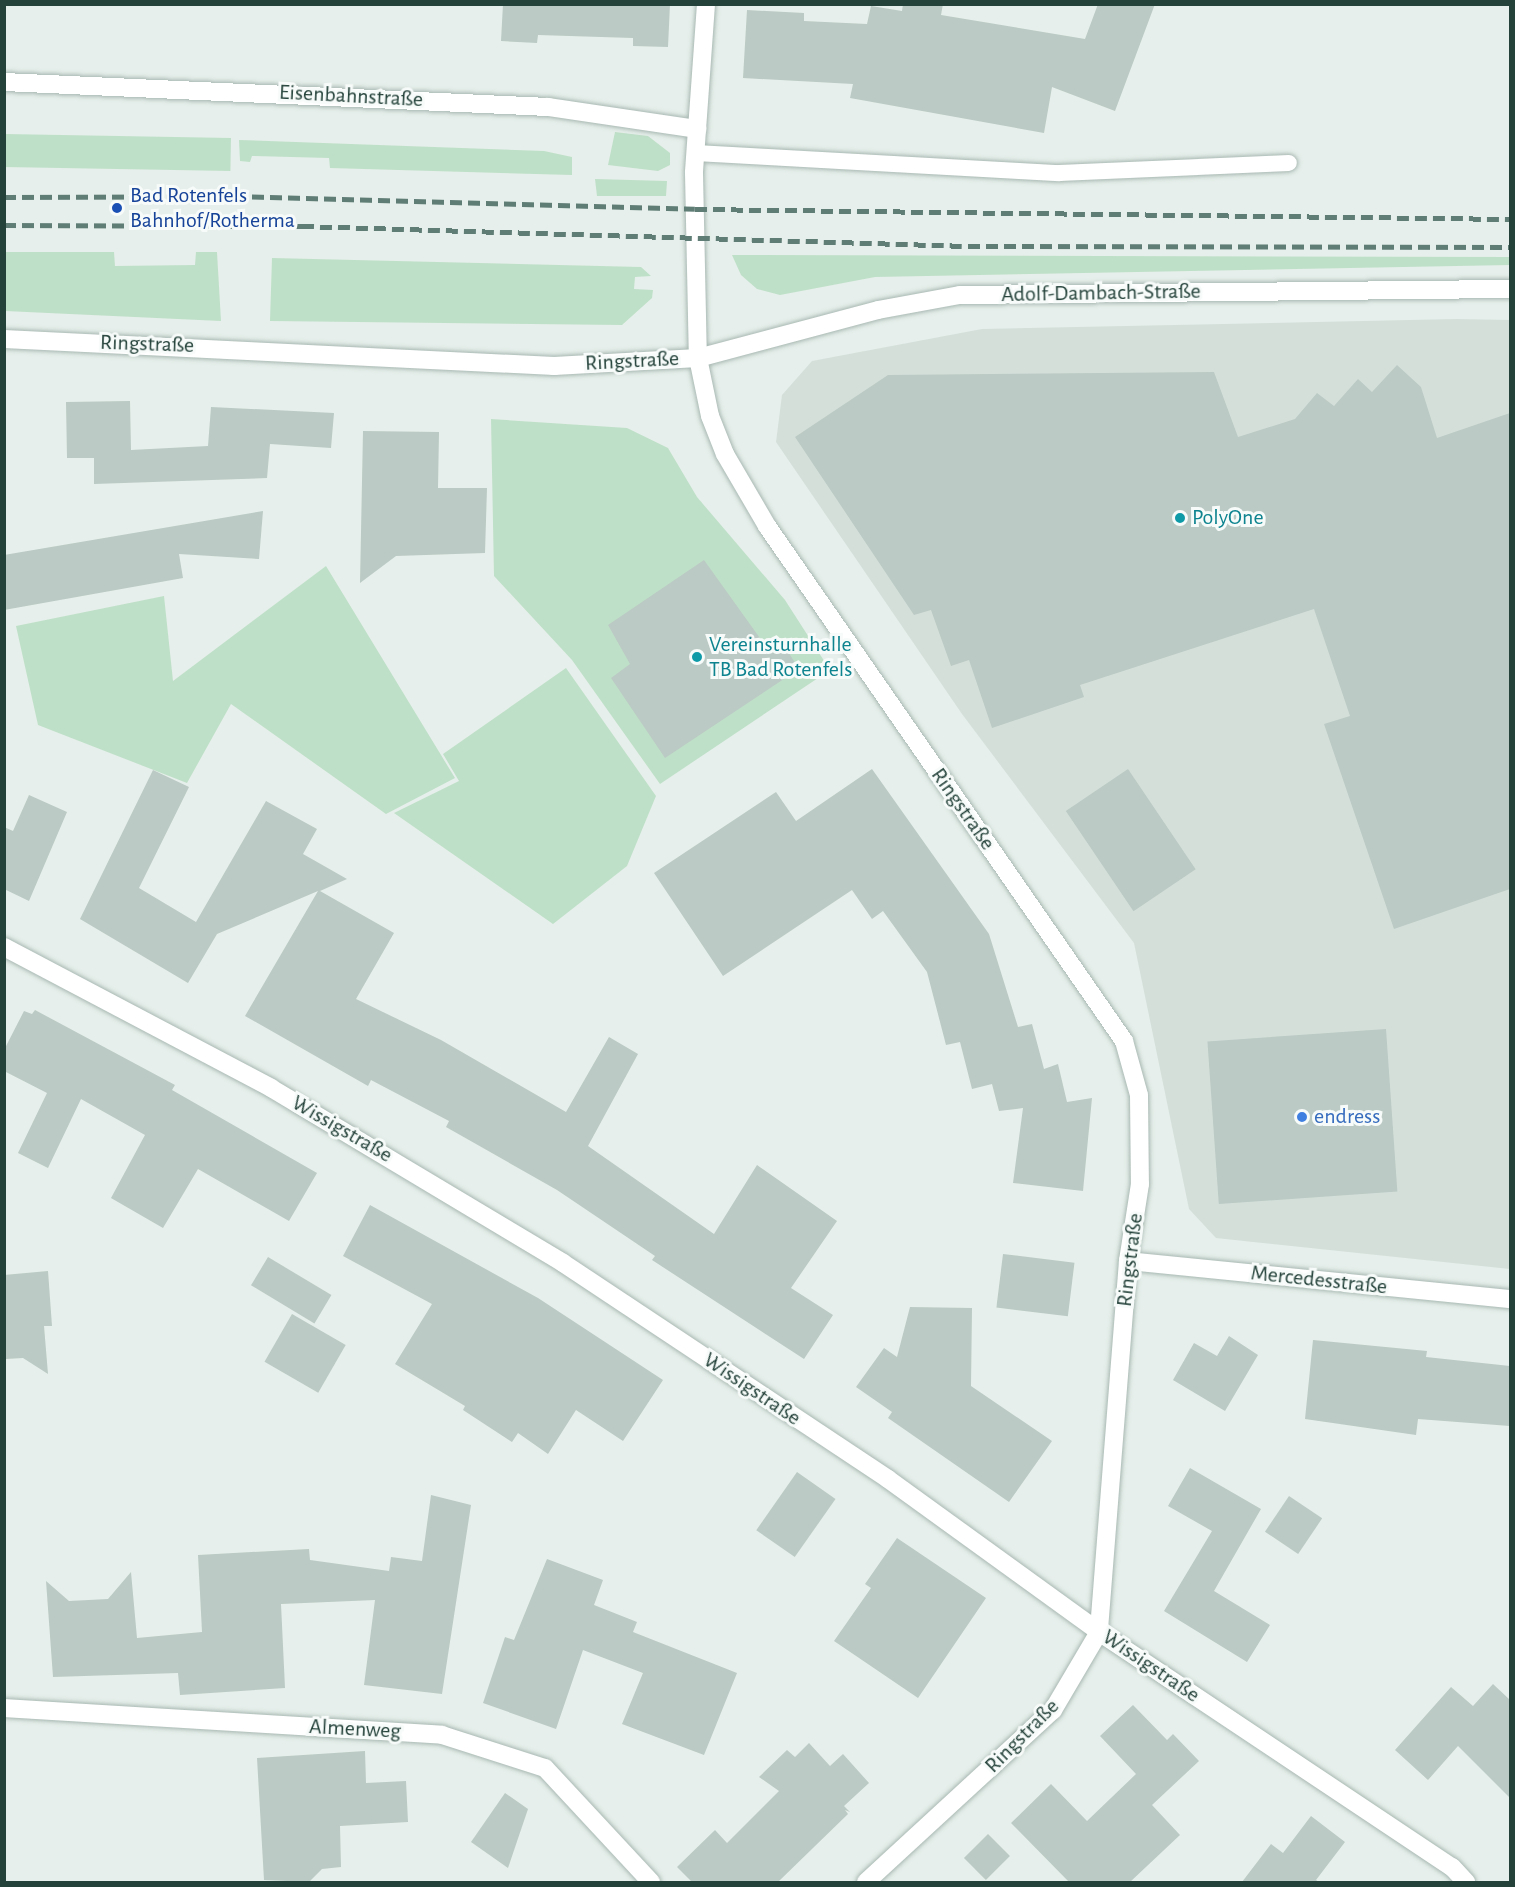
<!DOCTYPE html>
<html>
<head>
<meta charset="utf-8">
<style>
  body { margin:0 }
  #map { position:relative; width:1515px; height:1887px; overflow:hidden; background:#e6efeb; font-family:"Alegreya Sans",sans-serif }
  div>[style] { position:absolute }
  .built>* { inset:0; background:#d4dfda }
  .green>* { inset:0; background:#bfe0c8; transform-origin:0 0 }
  .building>* { inset:0; background:#bbcac4; transform-origin:0 0 }
  .roads { filter:drop-shadow(0 0 2px #a8b8b2) drop-shadow(0 0 2px #a8b8b2) }
  .lane>* { height:16px; margin:-8px; padding:0 8px; transform-origin:8px; border-radius:8px; background:#fff }
  .street>* { height:18px; margin:-9px; padding:0 9px; transform-origin:9px; border-radius:9px; background:#fff }
  .rail>* { height:4.5px; margin-top:-2.25px; transform-origin:0; background:repeating-linear-gradient(90deg,#5f7d75 0 12px,transparent 0 18px) }
  .dots>* { width:16px; height:16px; translate:-50% -50%; box-sizing:border-box; border:3px solid #f7fbf9; border-radius:50% }
  span { translate:-50% -50%; white-space:nowrap; text-align:center; line-height:1.15; -webkit-text-stroke:6px #f7fbf9; paint-order:stroke }
  .street-label { font-size:22px; color:#24423a }
  .transit-label { font-size:22px; color:#164399 }
  .left { translate:0 -50%; text-align:left }
  .culture-label { font-size:22px; color:#0d838f }
  .shop-label { font-size:22px; color:#366cbe }
  .frame { position:absolute; inset:0; border:6px solid #24423a; pointer-events:none }
</style>
</head>
<body>
<div id="map">
  <div class="built">
    <div style="clip-path:polygon(1456px 319px,1510px 320px,1510px 1269px,1216px 1238px,1189px 1209px,1134px 943px,962px 714px,776px 442px,782px 395px,812px 361px,982px 329px)"></div>
  </div>
  <div class="green">
    <div style="clip-path:polygon(615px 132px,648px 136px,670px 153px,670px 165px,658px 171px,608px 165px)"></div>
    <div style="left:5px;top:134px;width:226px;height:33px;rotate:1deg"></div>
    <div style="clip-path:polygon(239px 140px,544px 151px,572px 157px,572px 175px,330px 168px,329px 158px,252px 156px,250px 162px,240px 161px)"></div>
    <div style="clip-path:polygon(595px 179px,667px 181px,666px 196px,597px 196px)"></div>
    <div style="clip-path:polygon(5px 252px,114px 252px,115px 266px,195px 265px,196px 252px,217px 252px,221px 321px,5px 311px)"></div>
    <div style="clip-path:polygon(732px 255px,1510px 257px,1510px 265px,875px 277px,780px 295px,757px 289px,741px 275px)"></div>
    <div style="clip-path:polygon(272px 258px,641px 267px,651px 276px,635px 277px,634px 289px,653px 290px,652px 298px,622px 325px,270px 321px)"></div>
    <div style="clip-path:polygon(491px 419px,627px 428px,668px 448px,697px 497px,785px 600px,830px 670px,660px 784px,572px 660px,494px 576px)"></div>
    <div style="clip-path:polygon(326px 566px,455px 778px,386px 814px,231px 704px,187px 783px,38px 725px,16px 626px,164px 596px,173px 681px)"></div>
    <div style="clip-path:polygon(566px 668px,656px 796px,627px 866px,553px 924px,394px 813px,459px 781px,443px 754px)"></div>
  </div>
  <div class="building">
    <div style="clip-path:polygon(503px 4px,670px 4px,668px 47px,633px 46px,633px 38px,601px 37px,538px 35px,537px 43px,501px 41px)"></div>
    <div style="clip-path:polygon(903px 4px,943px 4px,941px 15px,1085px 39px,1098px 4px,1155px 4px,1115px 111px,1052px 87px,1044px 133px,850px 98px,853px 84px,743px 78px,747px 10px,804px 13px,804px 21px,867px 24px,871px 6px,902px 11px)"></div>
    <div style="clip-path:polygon(1397px 365px,1421px 387px,1437px 438px,1510px 413px,1510px 889px,1394px 929px,1324px 724px,1350px 716px,1314px 609px,1080px 685px,1084px 697px,992px 728px,969px 660px,951px 666px,931px 610px,914px 615px,795px 437px,888px 375px,1214px 372px,1238px 437px,1295px 419px,1317px 393px,1334px 406px,1358px 379px,1372px 392px)"></div>
    <div style="clip-path:polygon(130px 401px,131px 450px,208px 446px,211px 407px,334px 413px,331px 448px,270px 444px,267px 478px,94px 484px,94px 458px,67px 458px,66px 402px)"></div>
    <div style="clip-path:polygon(363px 431px,439px 432px,438px 488px,487px 488px,485px 553px,396px 556px,360px 583px)"></div>
    <div style="clip-path:polygon(263px 511px,259px 559px,179px 554px,183px 578px,4px 610px,4px 555px)"></div>
    <div style="clip-path:polygon(704px 560px,767px 648px,780px 639px,799px 669px,665px 758px,611px 678px,630px 664px,608px 625px)"></div>
    <div style="clip-path:polygon(872px 769px,989px 934px,1018px 1027px,1032px 1024px,1044px 1069px,1058px 1064px,1067px 1102px,1092px 1098px,1083px 1191px,1013px 1183px,1023px 1108px,999px 1111px,992px 1084px,972px 1089px,960px 1042px,946px 1045px,927px 972px,883px 911px,872px 919px,852px 890px,723px 976px,654px 873px,776px 792px,796px 821px)"></div>
    <div style="left:1128px;top:769px;width:121px;height:75px;rotate:56deg"></div>
    <div style="clip-path:polygon(153px 770px,189px 787px,139px 888px,196px 922px,266px 801px,317px 829px,303px 854px,347px 879px,320px 891px,394px 933px,356px 999px,441px 1040px,566px 1112px,609px 1037px,638px 1054px,588px 1146px,714px 1234px,757px 1165px,837px 1221px,791px 1288px,833px 1315px,804px 1359px,652px 1260px,655px 1256px,557px 1190px,446px 1127px,449px 1121px,371px 1080px,368px 1086px,245px 1016px,318px 891px,217px 934px,188px 983px,80px 919px)"></div>
    <div style="clip-path:polygon(29px 795px,67px 812px,29px 901px,4px 889px,4px 827px,13px 831px)"></div>
    <div style="clip-path:polygon(35px 1010px,175px 1085px,172px 1090px,317px 1173px,289px 1221px,198px 1169px,163px 1228px,111px 1198px,145px 1135px,81px 1099px,48px 1168px,18px 1153px,47px 1093px,4px 1071px,4px 1050px,24px 1011px,32px 1014px)"></div>
    <div style="left:1386px;top:1029px;width:163px;height:179px;rotate:86deg"></div>
    <div style="clip-path:polygon(370px 1205px,538px 1298px,663px 1380px,623px 1441px,576px 1410px,548px 1454px,518px 1433px,512px 1442px,463px 1410px,465px 1406px,395px 1364px,432px 1304px,343px 1256px)"></div>
    <div style="left:1003px;top:1254px;width:72px;height:54px;rotate:7deg"></div>
    <div style="left:268px;top:1257px;width:74px;height:33px;rotate:31deg"></div>
    <div style="clip-path:polygon(48px 1271px,52px 1326px,44px 1326px,48px 1374px,23px 1358px,6px 1359px,4px 1340px,4px 1275px)"></div>
    <div style="clip-path:polygon(910px 1307px,972px 1308px,971px 1386px,1052px 1441px,1009px 1502px,888px 1418px,892px 1412px,856px 1387px,884px 1348px,897px 1357px)"></div>
    <div style="left:292px;top:1314px;width:62px;height:55px;rotate:30deg"></div>
    <div style="clip-path:polygon(1229px 1336px,1258px 1355px,1225px 1411px,1173px 1380px,1194px 1343px,1217px 1356px)"></div>
    <div style="clip-path:polygon(1313px 1340px,1427px 1351px,1426px 1357px,1510px 1366px,1510px 1426px,1418px 1419px,1416px 1435px,1305px 1419px)"></div>
    <div style="clip-path:polygon(1190px 1468px,1261px 1509px,1214px 1591px,1270px 1625px,1247px 1662px,1164px 1611px,1212px 1531px,1168px 1506px)"></div>
    <div style="left:797px;top:1472px;width:47px;height:71px;rotate:35deg"></div>
    <div style="clip-path:polygon(431px 1495px,471px 1505px,442px 1694px,364px 1685px,375px 1600px,281px 1604px,285px 1688px,180px 1695px,178px 1673px,53px 1677px,46px 1581px,69px 1601px,108px 1599px,131px 1572px,137px 1638px,202px 1632px,198px 1555px,309px 1549px,310px 1560px,389px 1571px,391px 1557px,422px 1561px)"></div>
    <div style="left:1289px;top:1496px;width:40px;height:43px;rotate:34deg"></div>
    <div style="clip-path:polygon(897px 1538px,986px 1598px,918px 1698px,834px 1641px,871px 1588px,865px 1584px)"></div>
    <div style="clip-path:polygon(547px 1559px,603px 1580px,594px 1605px,637px 1622px,633px 1632px,737px 1673px,704px 1755px,622px 1724px,643px 1673px,583px 1650px,556px 1729px,483px 1703px,505px 1637px,514px 1640px)"></div>
    <div style="clip-path:polygon(1493px 1684px,1510px 1700px,1510px 1798px,1458px 1746px,1428px 1780px,1395px 1750px,1451px 1687px,1473px 1706px)"></div>
    <div style="clip-path:polygon(1133px 1705px,1167px 1740px,1173px 1734px,1199px 1761px,1152px 1805px,1180px 1835px,1130px 1882px,1069px 1882px,1011px 1823px,1051px 1784px,1087px 1821px,1136px 1774px,1100px 1736px)"></div>
    <div style="clip-path:polygon(809px 1743px,830px 1766px,843px 1754px,869px 1783px,844px 1806px,850px 1812px,845px 1810px,848px 1814px,778px 1882px,692px 1882px,677px 1867px,715px 1830px,727px 1843px,779px 1791px,759px 1777px,787px 1750px,795px 1757px)"></div>
    <div style="clip-path:polygon(365px 1751px,366px 1783px,406px 1781px,408px 1822px,340px 1826px,341px 1867px,322px 1869px,309px 1882px,264px 1880px,257px 1758px)"></div>
    <div style="clip-path:polygon(505px 1793px,528px 1809px,508px 1868px,471px 1842px)"></div>
    <div style="clip-path:polygon(1311px 1816px,1345px 1842px,1316px 1880px,1319px 1882px,1242px 1882px,1271px 1844px,1283px 1853px)"></div>
    <div style="left:988px;top:1834px;width:31px;height:34px;rotate:45deg"></div>
  </div>
  <div class="roads">
    <div class="lane">
      <div style="left:696px;top:153px;width:364px;rotate:3.2deg"></div>
      <div style="left:1059px;top:173px;width:230px;rotate:-2.5deg"></div>
    </div>
    <div class="street">
      <div style="left:706px;top:4px;width:169px;rotate:94.1deg"></div>
      <div style="left:694px;top:173px;width:185px;rotate:88.8deg"></div>
      <div style="left:698px;top:358px;width:59px;rotate:78.3deg"></div>
      <div style="left:710px;top:416px;width:41px;rotate:68.5deg"></div>
      <div style="left:725px;top:454px;width:83px;rotate:59.7deg"></div>
      <div style="left:767px;top:526px;width:627px;rotate:55.27deg"></div>
      <div style="left:1124px;top:1041px;width:56px;rotate:74.5deg"></div>
      <div style="left:1139px;top:1095px;width:89px;rotate:89.4deg"></div>
      <div style="left:1140px;top:1184px;width:78px;rotate:98.9deg"></div>
      <div style="left:1128px;top:1261px;width:372px;rotate:94.5deg"></div>
      <div style="left:1099px;top:1632px;width:91px;rotate:120.5deg"></div>
      <div style="left:1053px;top:1710px;width:254px;rotate:137.4deg"></div>
      <div style="left:4px;top:82px;width:545px;rotate:2.63deg"></div>
      <div style="left:548px;top:107px;width:151px;rotate:8.4deg"></div>
      <div style="left:4px;top:339px;width:551px;rotate:2.81deg"></div>
      <div style="left:554px;top:366px;width:144px;rotate:-3.2deg"></div>
      <div style="left:698px;top:358px;width:186px;rotate:-14.9deg"></div>
      <div style="left:878px;top:310px;width:83px;rotate:-10.4deg"></div>
      <div style="left:960px;top:295px;width:550px;rotate:-0.63deg"></div>
      <div style="left:4px;top:947px;width:302px;rotate:27.8deg"></div>
      <div style="left:271px;top:1088px;width:340px;rotate:30.9deg"></div>
      <div style="left:563px;top:1263px;width:390px;rotate:33.6deg"></div>
      <div style="left:888px;top:1479px;width:261px;rotate:35.9deg"></div>
      <div style="left:1099px;top:1632px;width:424px;rotate:33.7deg"></div>
      <div style="left:1452px;top:1867px;width:21px;rotate:47deg"></div>
      <div style="left:1128px;top:1261px;width:384px;rotate:5.7deg"></div>
      <div style="left:4px;top:1708px;width:439px;rotate:3.5deg"></div>
      <div style="left:442px;top:1735px;width:108px;rotate:17.8deg"></div>
      <div style="left:545px;top:1768px;width:156px;rotate:47.1deg"></div>
    </div>
  </div>
  <div class="rail">
    <div style="left:4px;top:197px;width:230px;rotate:-0.2deg"></div>
    <div style="left:234px;top:196px;width:461px;rotate:1.6deg"></div>
    <div style="left:695px;top:209px;width:815px;rotate:0.7deg"></div>
    <div style="left:4px;top:225px;width:298px;rotate:0.2deg"></div>
    <div style="left:302px;top:226px;width:666px;rotate:1.72deg"></div>
    <div style="left:968px;top:246px;width:542px;rotate:0.11deg"></div>
  </div>
  <div class="dots">
    <div style="left:117px;top:208px;background:#1a4fb4"></div>
    <div style="left:1180px;top:518px;background:#0f9aa8"></div>
    <div style="left:697px;top:657px;background:#0f9aa8"></div>
    <div style="left:1302px;top:1117px;background:#3f7fe0"></div>
  </div>
  <div class="street-label">
    <span style="left:351px;top:96px;rotate:3deg">Eisenbahnstraße</span>
    <span style="left:1101px;top:293px;rotate:-1deg">Adolf-Dambach-Straße</span>
    <span style="left:147px;top:344px;rotate:2deg">Ringstraße</span>
    <span style="left:632px;top:361px;rotate:-3deg">Ringstraße</span>
    <span style="left:963px;top:809px;rotate:55deg">Ringstraße</span>
    <span style="left:342px;top:1129px;rotate:30deg">Wissigstraße</span>
    <span style="left:1130px;top:1260px;rotate:-83deg">Ringstraße</span>
    <span style="left:1319px;top:1280px;rotate:6deg">Mercedesstraße</span>
    <span style="left:752px;top:1389px;rotate:34deg">Wissigstraße</span>
    <span style="left:1151px;top:1666px;rotate:34deg">Wissigstraße</span>
    <span style="left:355px;top:1729px;rotate:3deg">Almenweg</span>
    <span style="left:1022px;top:1736px;rotate:-45deg">Ringstraße</span>
  </div>
  <div class="transit-label">
    <span class="left" style="left:130px;top:208px">Bad Rotenfels<br>Bahnhof/Rotherma</span>
  </div>
  <div class="culture-label">
    <span class="left" style="left:1192px;top:518px">PolyOne</span>
    <span class="left" style="left:709px;top:657px">Vereinsturnhalle<br>TB Bad Rotenfels</span>
  </div>
  <div class="shop-label">
    <span class="left" style="left:1314px;top:1117px">endress</span>
  </div>
  <div class="frame"></div>
</div>
</body>
</html>
